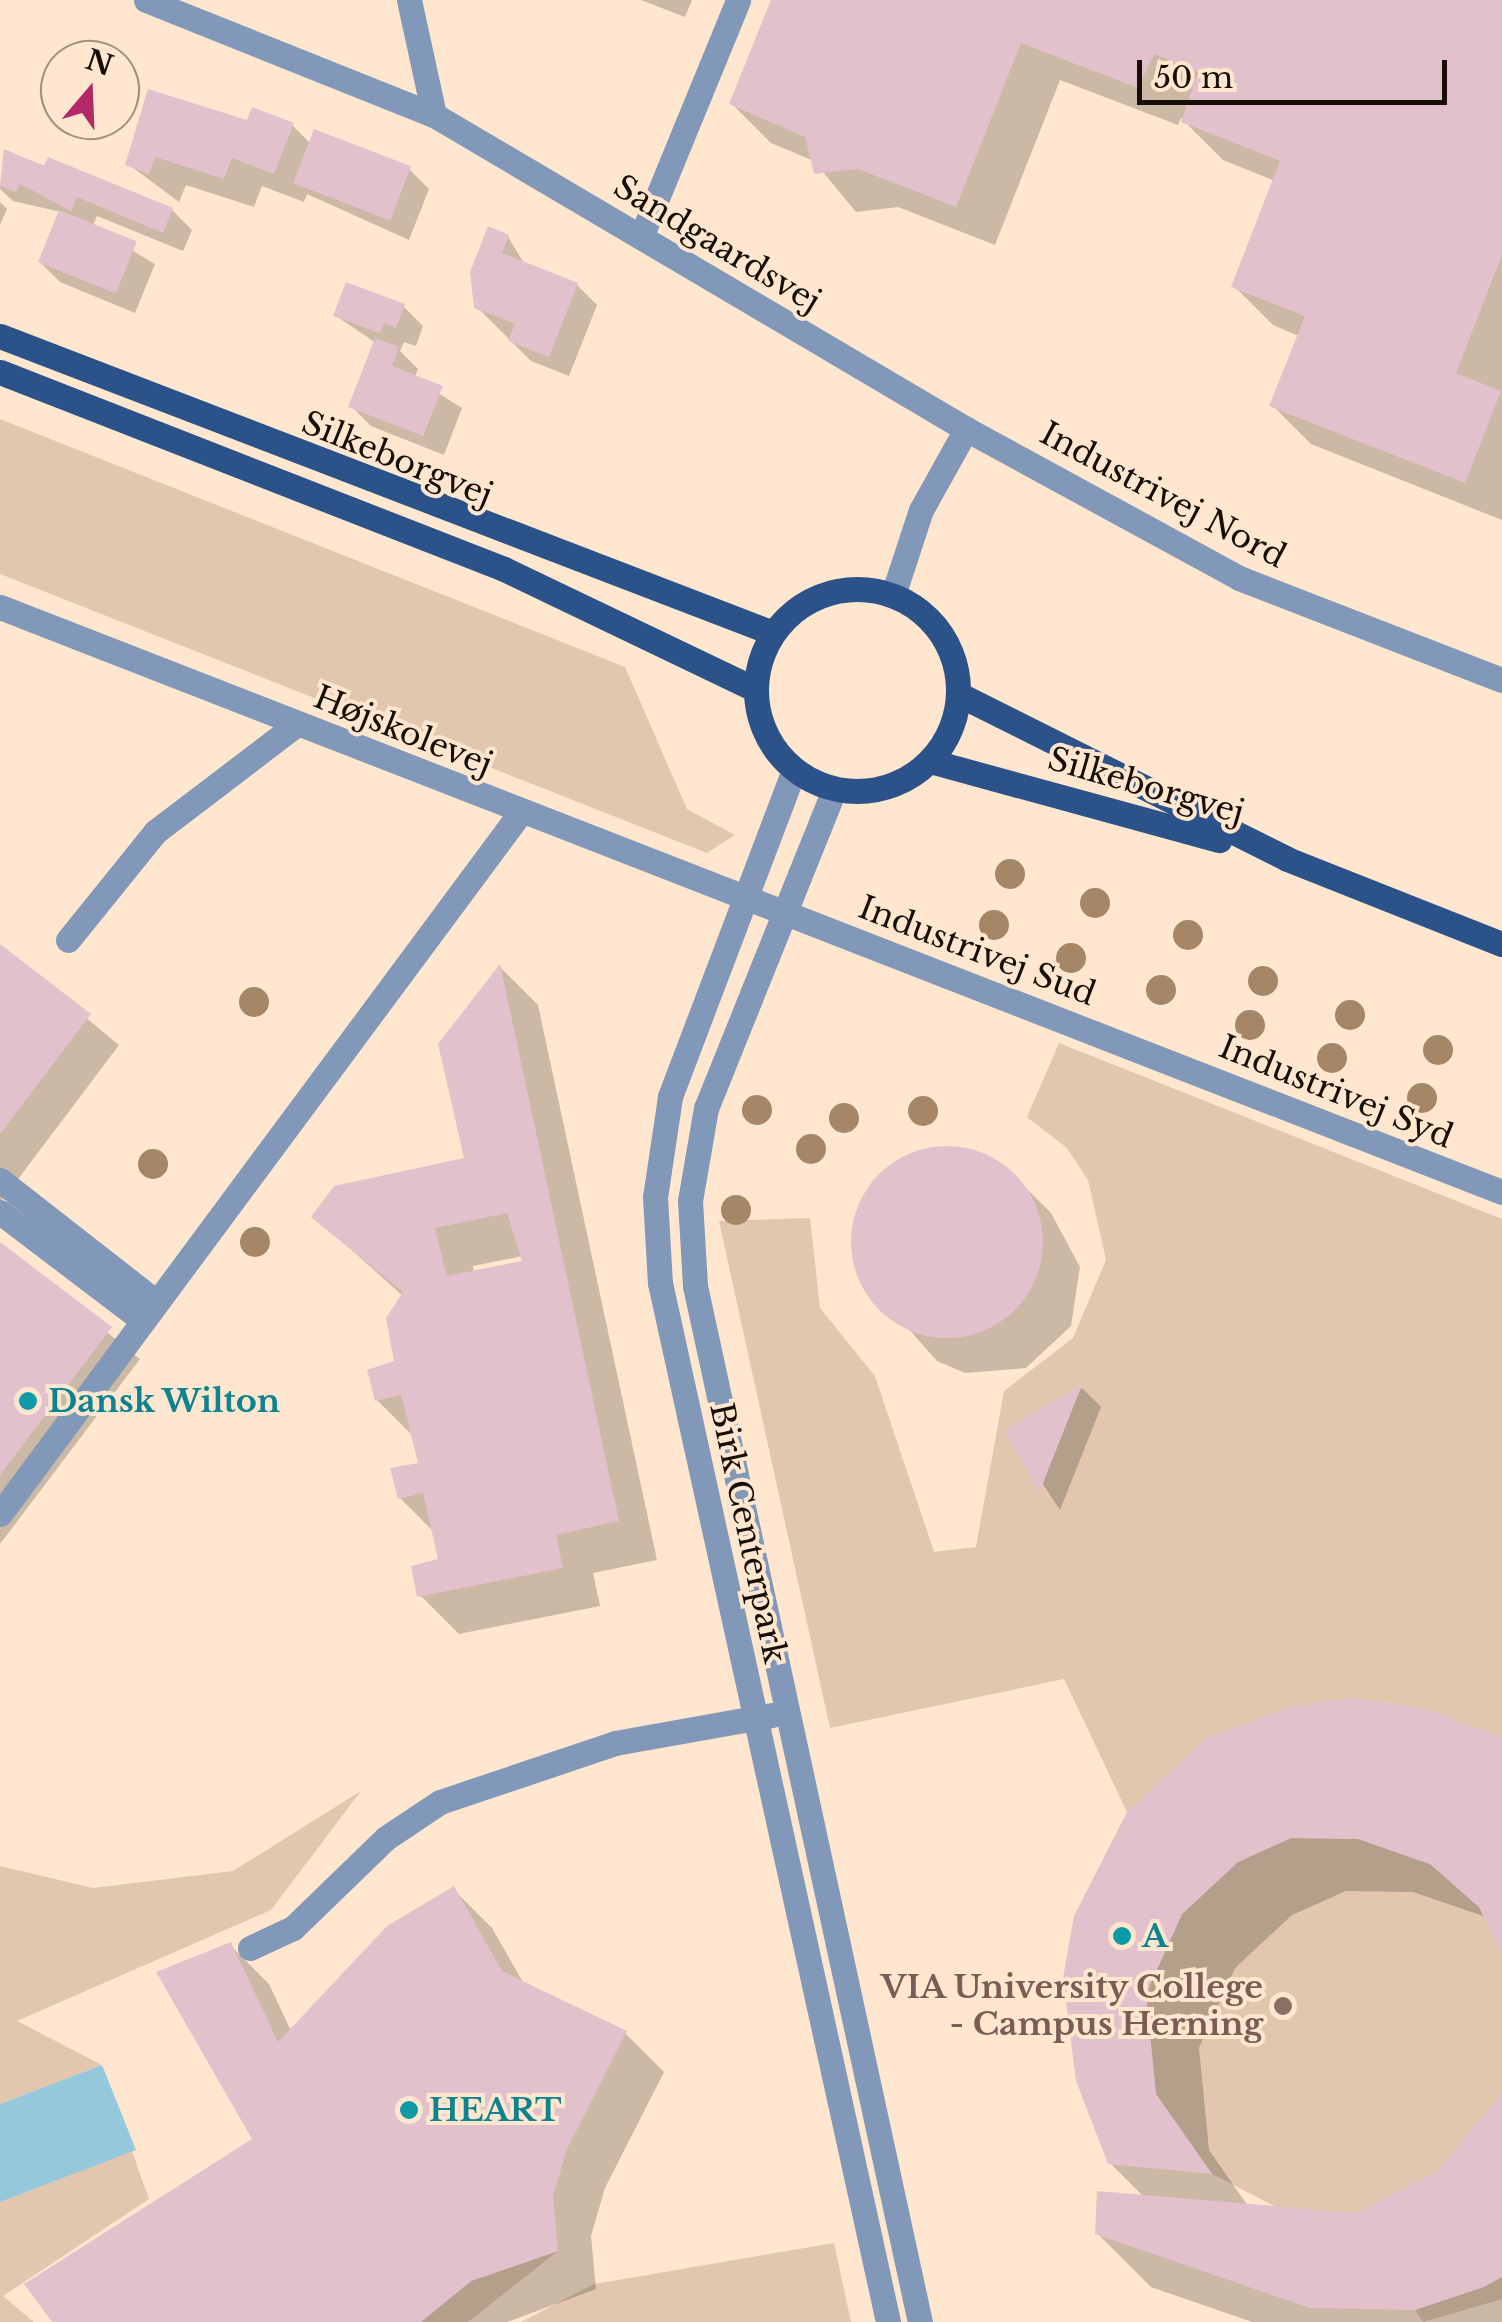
<!DOCTYPE html>
<html>
<head>
<meta charset="utf-8">
<style>
  body { margin:0 }
  #map { position:relative; width:1502px; height:2322px; overflow:hidden; background:#fee6cf; font-family:"Libre Baskerville",serif }
  div>[style] { position:absolute }
  .green>* { inset:0; background:#e2c7ae }
  .water>* { inset:0; background:#96c8dc }
  .shadow>* { inset:0; background:#0003 }
  .building>* { inset:0; background:#e2c1cd; transform-origin:0 0 }
  .round { border-radius:50% }
  .minor>* { height:25px; margin:-12.5px; padding:0 12.5px; transform-origin:12.5px; border-radius:12.5px; background:#8298b8 }
  .major>* { height:25px; margin:-12.5px; padding:0 12.5px; transform-origin:12.5px; border-radius:12.5px; background:#2b5289 }
  .major>.ring { margin:-12.5px; padding:0; box-sizing:content-box; background:none; border:25px solid #2b5289; border-radius:50% }
  .trees>* { width:30px; height:30px; margin:-15px; border-radius:50%; background:#a58768 }
  .dots>* { width:28px; height:28px; translate:-50% -50%; box-sizing:border-box; border:5px solid #fee6cf; border-radius:50% }
  span { translate:-50% -50%; white-space:nowrap; text-align:center; line-height:1.15; -webkit-text-stroke:8px #fee6cf; paint-order:stroke }
  .street-label { font-size:32px; color:#170f07 }
  .culture-label { font-size:32px; color:#0d838f; font-weight:700 }
  .left { translate:0 -50%; text-align:left }
  .education-label { font-size:32px; color:#785e54; font-weight:700 }
  .right { translate:-100% -50%; text-align:right }
  .north { position:absolute; left:40px; top:40px; width:100px; height:100px; box-sizing:border-box; background:#fee6cf; border:2px solid #a2907f; border-radius:50%; rotate:19deg; font-size:28px; font-weight:700; line-height:40px; text-align:center; color:#170f07 }
  .north::after { content:''; display:block; margin:auto; width:35px; height:45px; background:#b42965; clip-path:polygon(50% 0,100% 100%,50% 72%,0 100%) }
  .scale { position:absolute; left:1137px; top:60px; width:310px; height:45px; box-sizing:border-box; border:5px solid #170f07; border-top:0; padding-left:12px; font-size:30px; line-height:35px; white-space:nowrap; color:#170f07; -webkit-text-stroke:8px #fee6cf; paint-order:stroke }
</style>
</head>
<body>
<div id="map">
  <div class="green">
    <div style="clip-path:polygon(0 419px,625px 667px,687px 809px,735px 835px,707px 853px,0 574px)"></div>
    <div style="clip-path:polygon(1059px 1043px,1502px 1219px,1502px 1738px,1423px 1708px,1351px 1698px,1208px 1737px,1127px 1812px,1064px 1679px,830px 1728px,719px 1221px,810px 1218px,820px 1308px,875px 1376px,934px 1552px,976px 1547px,1004px 1391px,1073px 1338px,1106px 1260px,1088px 1180px,1067px 1148px,1027px 1117px)"></div>
    <div style="clip-path:polygon(361px 1791px,271px 1910px,17px 2021px,102px 2065px,0 2104px,0 1866px,93px 1888px,233px 1871px)"></div>
    <div style="clip-path:polygon(1291px 1838px,1358px 1839px,1430px 1864px,1479px 1907px,1502px 1955px,1502px 2093px,1436px 2172px,1356px 2213px,1290px 2214px,1212px 2174px,1156px 2094px,1146px 1994px,1182px 1914px,1238px 1862px)"></div>
    <div style="clip-path:polygon(132px 2151px,149px 2199px,3px 2296px,34px 2322px,0 2322px,0 2202px)"></div>
    <div style="clip-path:polygon(834px 2243px,851px 2322px,521px 2322px,594px 2284px)"></div>
    <div style="clip-path:polygon(558px 2251px,468px 2322px,421px 2322px,471px 2281px)"></div>
    <div style="clip-path:polygon(1502px 2277px,1502px 2299px,1423px 2322px,1415px 2310px)"></div>
  </div>
  <div class="water">
    <div style="clip-path:polygon(102px 2065px,136px 2150px,0 2202px,0 2104px)"></div>
  </div>
  <div class="shadow">
    <div style="clip-path:polygon(641px 0,692px 0,685px 17px)"></div>
    <div style="clip-path:polygon(774px 0,1502px 0,1502px 520px,1311px 444px,1272px 405px,1299px 336px,1273px 325px,1234px 286px,1275px 181px,1223px 160px,1181px 118px,1178px 125px,1060px 80px,995px 245px,898px 207px,856px 212px,814px 161px,771px 143px,732px 104px)"></div>
    <div style="clip-path:polygon(249px 123px,292px 125px,311px 144px,409px 169px,429px 189px,409px 240px,307px 194px,304px 202px,262px 186px,254px 207px,186px 185px,179px 202px,128px 164px)"></div>
    <div style="clip-path:polygon(5px 152px,172px 210px,192px 230px,183px 251px,97px 216px,92px 227px,155px 264px,135px 313px,60px 282px,40px 262px,61px 212px,13px 201px,0 189px)"></div>
    <div style="clip-path:polygon(0 202px,7px 209px,0 225px)"></div>
    <div style="clip-path:polygon(508px 237px,525px 265px,577px 285px,597px 305px,569px 376px,531px 361px,477px 307px)"></div>
    <div style="clip-path:polygon(403px 306px,423px 326px,416px 346px,404px 342px,400px 351px,418px 369px,414px 378px,462px 408px,444px 455px,371px 426px,351px 406px,376px 343px,336px 316px)"></div>
    <div style="clip-path:polygon(0 947px,119px 1045px,0 1203px)"></div>
    <div style="clip-path:polygon(evenodd,500px 967px,538px 1005px,657px 1560px,593px 1573px,600px 1606px,459px 1634px,420px 1595px,441px 1560px,435px 1533px,400px 1498px,421px 1465px,414px 1437px,377px 1400px,397px 1363px,403px 1296px,315px 1217px,467px 1160px,500px 967px,523px 1256px,525px 1262px,474px 1273px,473px 1266px,523px 1256px)"></div>
    <div style="clip-path:polygon(955px 1148px,1011px 1173px,1051px 1213px,1080px 1267px,1071px 1326px,1026px 1368px,965px 1373px,937px 1361px,859px 1273px,858px 1212px,895px 1164px)"></div>
    <div style="clip-path:polygon(0 1245px,140px 1359px,0 1544px)"></div>
    <div style="clip-path:polygon(1082px 1388px,1101px 1407px,1060px 1510px,1007px 1430px)"></div>
    <div style="clip-path:polygon(1502px 1742px,1502px 1949px,1486px 1917px,1413px 1892px,1346px 1891px,1292px 1915px,1235px 1968px,1199px 2048px,1209px 2150px,1248px 2206px,1357px 2216px,1437px 2174px,1502px 2097px,1502px 2322px,1252px 2322px,1151px 2287px,1097px 2233px,1145px 2198px,1110px 2163px,1076px 1917px)"></div>
    <div style="clip-path:polygon(453px 1889px,492px 1928px,524px 1984px,625px 2033px,664px 2072px,605px 2188px,591px 2236px,596px 2289px,507px 2322px,55px 2322px,256px 2139px,230px 1945px,269px 1984px,291px 2031px)"></div>
  </div>
  <div class="building">
    <div style="clip-path:polygon(771px 0,1502px 0,1502px 255px,1456px 373px,1501px 391px,1465px 483px,1269px 406px,1305px 316px,1231px 287px,1280px 161px,1181px 122px,1198px 72px,1154px 54px,1138px 88px,1021px 43px,956px 207px,858px 169px,814px 174px,805px 137px,729px 104px)"></div>
    <div style="clip-path:polygon(148px 89px,247px 120px,252px 107px,294px 123px,274px 174px,232px 158px,224px 179px,155px 157px,149px 174px,125px 165px)"></div>
    <div style="left:314px;top:129px;width:104px;height:58px;rotate:21deg"></div>
    <div style="clip-path:polygon(4px 149px,44px 166px,48px 157px,173px 208px,163px 233px,77px 197px,71px 211px,20px 184px,16px 192px,0 186px)"></div>
    <div style="left:59px;top:210px;width:84px;height:56px;rotate:22deg"></div>
    <div style="clip-path:polygon(488px 226px,509px 235px,502px 253px,578px 283px,549px 357px,508px 341px,515px 324px,474px 308px,470px 272px)"></div>
    <div style="clip-path:polygon(346px 282px,405px 304px,396px 328px,384px 323px,380px 333px,333px 316px)"></div>
    <div style="clip-path:polygon(375px 338px,399px 347px,392px 366px,443px 386px,423px 436px,348px 407px)"></div>
    <div style="clip-path:polygon(0 944px,91px 1014px,0 1134px)"></div>
    <div style="clip-path:polygon(evenodd,500px 964px,619px 1521px,556px 1535px,563px 1568px,417px 1597px,411px 1566px,438px 1559px,423px 1493px,398px 1499px,390px 1468px,418px 1463px,401px 1395px,375px 1401px,367px 1370px,394px 1361px,386px 1318px,403px 1292px,311px 1217px,334px 1186px,464px 1158px,438px 1044px,500px 964px,507px 1213px,522px 1261px,447px 1276px,435px 1228px,507px 1213px)"></div>
    <div class="round" style="left:851px;top:1146px;width:192px;height:192px"></div>
    <div style="clip-path:polygon(0 1242px,112px 1327px,0 1475px)"></div>
    <div style="clip-path:polygon(1082px 1385px,1039px 1493px,1004px 1430px)"></div>
    <div style="clip-path:polygon(1351px 1698px,1423px 1708px,1502px 1738px,1502px 1955px,1479px 1907px,1430px 1864px,1358px 1839px,1291px 1838px,1238px 1862px,1182px 1914px,1146px 1994px,1156px 2094px,1212px 2174px,1108px 2164px,1076px 2081px,1063px 1978px,1074px 1916px,1127px 1812px,1208px 1737px,1293px 1706px)"></div>
    <div style="clip-path:polygon(454px 1886px,502px 1971px,627px 2031px,567px 2149px,553px 2196px,558px 2251px,471px 2281px,421px 2322px,52px 2322px,24px 2284px,252px 2139px,156px 1972px,231px 1942px,278px 2042px,387px 1926px)"></div>
    <div style="clip-path:polygon(1502px 2093px,1502px 2277px,1484px 2287px,1415px 2310px,1310px 2308px,1095px 2234px,1097px 2191px,1356px 2213px,1436px 2172px)"></div>
  </div>
  <div class="minor">
    <div style="left:146px;top:0;width:310px;rotate:21.8deg"></div>
    <div style="left:434px;top:115px;width:618px;rotate:30.55deg"></div>
    <div style="left:966px;top:429px;width:311px;rotate:28.6deg"></div>
    <div style="left:1239px;top:578px;width:282px;rotate:21.2deg"></div>
    <div style="left:409px;top:0;width:118px;rotate:77.7deg"></div>
    <div style="left:641px;top:237px;width:256px;rotate:-67.7deg"></div>
    <div style="left:893px;top:595px;width:89px;rotate:-71.8deg"></div>
    <div style="left:921px;top:510px;width:93px;rotate:-60.9deg"></div>
    <div style="left:0;top:607px;width:1612px;rotate:21.28deg"></div>
    <div style="left:794px;top:770px;width:350px;rotate:110.8deg"></div>
    <div style="left:670px;top:1097px;width:101px;rotate:98.5deg"></div>
    <div style="left:655px;top:1197px;width:86px;rotate:86.7deg"></div>
    <div style="left:660px;top:1283px;width:1064px;rotate:77.62deg"></div>
    <div style="left:834px;top:790px;width:343px;rotate:111.9deg"></div>
    <div style="left:706px;top:1108px;width:94px;rotate:99.8deg"></div>
    <div style="left:690px;top:1201px;width:85px;rotate:86.6deg"></div>
    <div style="left:695px;top:1286px;width:1060px;rotate:77.75deg"></div>
    <div style="left:68px;top:940px;width:139px;rotate:-51.1deg"></div>
    <div style="left:155px;top:832px;width:178px;rotate:-37.3deg"></div>
    <div style="left:0;top:1180px;width:197px;rotate:38deg"></div>
    <div style="left:0;top:1212px;width:177px;rotate:37.2deg"></div>
    <div style="left:0;top:1514px;width:873px;rotate:-53.43deg"></div>
    <div style="left:250px;top:1948px;width:47px;rotate:-24.9deg"></div>
    <div style="left:293px;top:1928px;width:129px;rotate:-44.1deg"></div>
    <div style="left:386px;top:1838px;width:65px;rotate:-33.7deg"></div>
    <div style="left:440px;top:1802px;width:185px;rotate:-18.6deg"></div>
    <div style="left:615px;top:1743px;width:159px;rotate:-10.1deg"></div>
  </div>
  <div class="major">
    <div style="left:0;top:336px;width:828px;rotate:21.02deg"></div>
    <div style="left:0;top:372px;width:541px;rotate:21.35deg"></div>
    <div style="left:504px;top:569px;width:278px;rotate:25.6deg"></div>
    <div class="ring" style="left:756px;top:589px;width:177px;height:177px"></div>
    <div style="left:958px;top:694px;width:368px;rotate:26.6deg"></div>
    <div style="left:1287px;top:859px;width:231px;rotate:21.6deg"></div>
    <div style="left:930px;top:761px;width:300px;rotate:15.3deg"></div>
  </div>
  <div class="trees">
    <div style="left:1010px;top:874px"></div>
    <div style="left:1095px;top:903px"></div>
    <div style="left:994px;top:925px"></div>
    <div style="left:1188px;top:935px"></div>
    <div style="left:1071px;top:958px"></div>
    <div style="left:1263px;top:981px"></div>
    <div style="left:1161px;top:990px"></div>
    <div style="left:254px;top:1002px"></div>
    <div style="left:1350px;top:1015px"></div>
    <div style="left:1250px;top:1025px"></div>
    <div style="left:1438px;top:1050px"></div>
    <div style="left:1332px;top:1058px"></div>
    <div style="left:1422px;top:1098px"></div>
    <div style="left:757px;top:1110px"></div>
    <div style="left:923px;top:1111px"></div>
    <div style="left:844px;top:1118px"></div>
    <div style="left:811px;top:1149px"></div>
    <div style="left:153px;top:1164px"></div>
    <div style="left:736px;top:1210px"></div>
    <div style="left:255px;top:1242px"></div>
  </div>
  <div class="dots">
    <div style="left:28px;top:1401px;background:#0f9aa8"></div>
    <div style="left:1122px;top:1936px;background:#0f9aa8"></div>
    <div style="left:1283px;top:2006px;background:#8d6e63"></div>
    <div style="left:409px;top:2110px;background:#0f9aa8"></div>
  </div>
  <div class="street-label">
    <span style="left:717px;top:244px;rotate:31deg">Sandgaardsvej</span>
    <span style="left:397px;top:459px;rotate:22deg">Silkeborgvej</span>
    <span style="left:1163px;top:495px;rotate:28deg">Industrivej Nord</span>
    <span style="left:403px;top:731px;rotate:22deg">Højskolevej</span>
    <span style="left:1146px;top:786px;rotate:16deg">Silkeborgvej</span>
    <span style="left:977px;top:951px;rotate:21deg">Industrivej Sud</span>
    <span style="left:1336px;top:1092px;rotate:22deg">Industrivej Syd</span>
    <span style="left:748px;top:1533px;rotate:78deg">Birk Centerpark</span>
  </div>
  <div class="culture-label">
    <span class="left" style="left:48px;top:1401px">Dansk Wilton</span>
    <span class="left" style="left:1142px;top:1936px">A</span>
    <span class="left" style="left:429px;top:2110px">HEART</span>
  </div>
  <div class="education-label">
    <span class="right" style="left:1263px;top:2006px">VIA University College<br>- Campus Herning</span>
  </div>
  <div class="north">N</div>
  <div class="scale">50 m</div>
</div>
</body>
</html>
